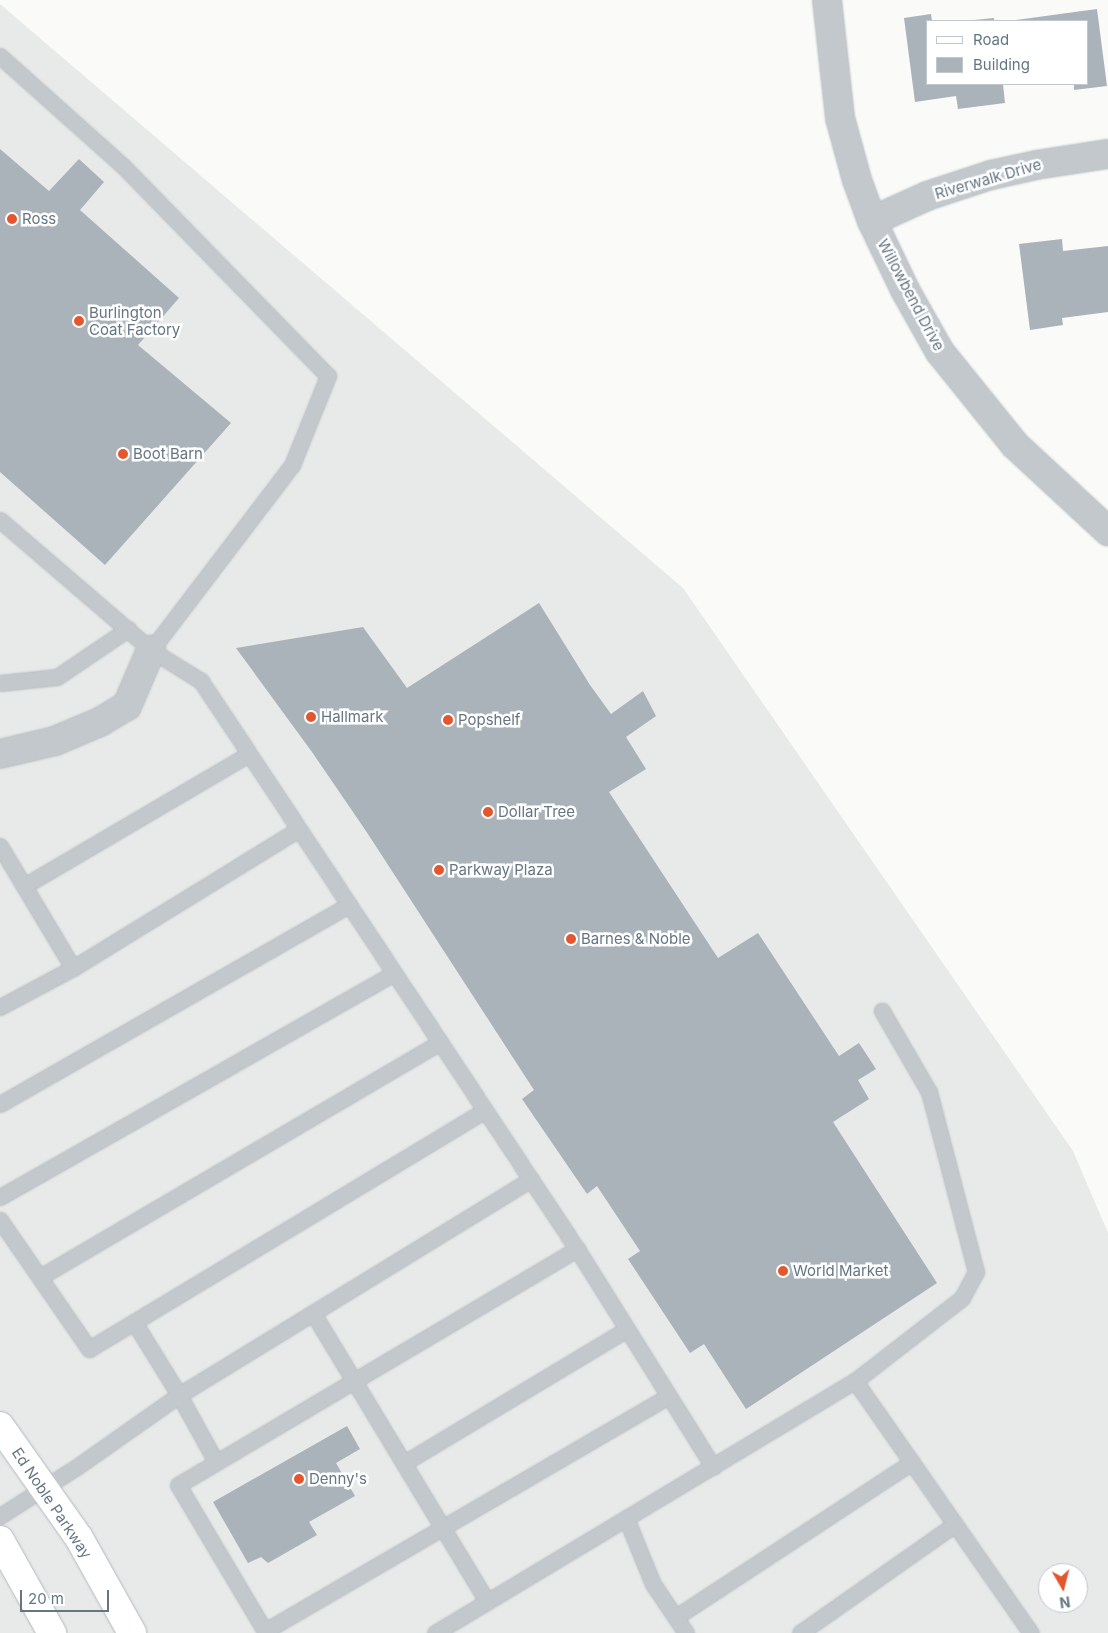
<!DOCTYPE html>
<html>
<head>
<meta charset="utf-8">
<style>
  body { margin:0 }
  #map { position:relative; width:1108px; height:1633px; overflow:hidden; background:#fafaf8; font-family:Inter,sans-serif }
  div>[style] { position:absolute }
  .built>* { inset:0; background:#e8e9e9 }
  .building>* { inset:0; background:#aab3b9 }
  .roads { filter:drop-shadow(0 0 1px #b3babf) drop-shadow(0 0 1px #b3babf) }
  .lane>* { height:15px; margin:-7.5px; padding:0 7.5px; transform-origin:7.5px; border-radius:7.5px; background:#c3c8cc }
  .street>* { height:28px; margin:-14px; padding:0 14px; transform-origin:14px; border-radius:14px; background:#c3c8cc }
  .secondary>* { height:28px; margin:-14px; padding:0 14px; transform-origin:14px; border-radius:14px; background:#fff }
  .dots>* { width:14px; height:14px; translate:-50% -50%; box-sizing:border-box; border:2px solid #fff; border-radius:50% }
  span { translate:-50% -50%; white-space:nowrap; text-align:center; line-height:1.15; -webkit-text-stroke:5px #fff; paint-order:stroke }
  .street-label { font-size:15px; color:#657683 }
  .poi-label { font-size:15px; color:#657683 }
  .left { translate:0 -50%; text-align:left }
  .legend { position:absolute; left:926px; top:20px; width:162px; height:65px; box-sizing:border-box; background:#fff; border:1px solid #c1c8cd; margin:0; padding:6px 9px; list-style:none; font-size:15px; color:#657683 }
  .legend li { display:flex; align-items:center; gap:10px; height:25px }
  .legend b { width:25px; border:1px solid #c1c8cd }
  .north { position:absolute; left:1038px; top:1563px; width:50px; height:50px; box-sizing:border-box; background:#fff; border:1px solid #c1c8cd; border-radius:50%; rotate:172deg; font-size:14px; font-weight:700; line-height:20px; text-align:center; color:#657683 }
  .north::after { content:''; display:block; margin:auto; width:18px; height:22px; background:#e4572e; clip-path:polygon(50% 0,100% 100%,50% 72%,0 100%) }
  .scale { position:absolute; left:20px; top:1590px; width:89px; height:22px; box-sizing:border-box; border:2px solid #657683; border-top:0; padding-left:6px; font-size:15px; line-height:18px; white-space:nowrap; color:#657683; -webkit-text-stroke:4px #fff; paint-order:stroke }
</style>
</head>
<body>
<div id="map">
  <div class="built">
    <div style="clip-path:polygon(evenodd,0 4px,683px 588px,1073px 1151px,1108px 1233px,1108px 1633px,0 1633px,0 4px,1048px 1573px,1078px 1573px,1078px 1603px,1048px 1603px,1048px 1573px)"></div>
  </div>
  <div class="building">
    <div style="clip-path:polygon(1097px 9px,1107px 86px,1074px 90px,1074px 84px,1087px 84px,1087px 21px,1008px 21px)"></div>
    <div style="clip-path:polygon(931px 14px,932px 21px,927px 21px,927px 84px,1003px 84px,1005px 103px,958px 109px,956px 96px,915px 102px,904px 18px)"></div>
    <div style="clip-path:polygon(994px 18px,994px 21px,974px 21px,974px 20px)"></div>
    <div style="clip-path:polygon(0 149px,49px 191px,79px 159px,104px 182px,80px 210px,179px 298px,138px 345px,231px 423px,105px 565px,0 472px)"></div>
    <div style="clip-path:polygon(1062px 239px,1063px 251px,1108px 246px,1108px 312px,1062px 318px,1063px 325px,1030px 330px,1019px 244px)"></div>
    <div style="clip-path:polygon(539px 603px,590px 685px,611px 714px,643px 691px,656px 716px,626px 737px,646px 769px,609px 792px,718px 958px,758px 933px,839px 1056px,859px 1043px,876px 1069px,858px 1080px,869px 1099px,833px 1122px,937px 1283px,746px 1409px,704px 1344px,690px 1353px,628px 1259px,640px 1251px,597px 1186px,587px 1194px,522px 1099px,534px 1090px,366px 831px,312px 752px,236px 648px,363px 627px,407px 688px)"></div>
    <div style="clip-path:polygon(347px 1426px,360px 1449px,336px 1463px,355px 1496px,309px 1522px,317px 1535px,268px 1563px,261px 1557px,248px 1563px,213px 1502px)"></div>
  </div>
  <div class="roads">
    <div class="lane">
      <div style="left:0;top:56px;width:165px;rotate:41.8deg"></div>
      <div style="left:123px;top:166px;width:293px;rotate:45.7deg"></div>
      <div style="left:328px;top:376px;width:96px;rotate:112deg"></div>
      <div style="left:292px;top:465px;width:233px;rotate:127.3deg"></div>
      <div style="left:0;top:520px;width:199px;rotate:40.7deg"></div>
      <div style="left:151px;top:650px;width:59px;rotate:31.8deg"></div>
      <div style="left:201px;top:681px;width:681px;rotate:56.5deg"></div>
      <div style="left:577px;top:1249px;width:257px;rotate:58deg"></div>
      <div style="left:0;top:683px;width:57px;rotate:-6deg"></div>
      <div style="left:57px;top:677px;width:86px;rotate:-34.1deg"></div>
      <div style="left:0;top:846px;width:47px;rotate:59deg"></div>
      <div style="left:24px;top:886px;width:261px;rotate:-30.4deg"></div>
      <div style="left:73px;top:968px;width:265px;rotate:-31.6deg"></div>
      <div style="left:0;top:1007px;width:83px;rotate:-28.1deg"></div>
      <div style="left:73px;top:968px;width:96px;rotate:-120.9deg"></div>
      <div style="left:0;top:1104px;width:402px;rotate:-29.7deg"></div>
      <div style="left:0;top:1197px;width:453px;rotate:-29.6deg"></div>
      <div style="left:0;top:1220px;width:157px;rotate:55.4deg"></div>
      <div style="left:89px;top:1349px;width:52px;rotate:-31deg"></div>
      <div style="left:134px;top:1322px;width:86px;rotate:58.3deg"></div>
      <div style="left:179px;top:1395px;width:127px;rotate:144.9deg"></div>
      <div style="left:75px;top:1468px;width:89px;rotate:147.4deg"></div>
      <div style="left:40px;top:1277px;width:464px;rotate:-30.4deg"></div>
      <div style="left:313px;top:1313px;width:337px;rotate:58.9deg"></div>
      <div style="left:134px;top:1322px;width:410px;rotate:-31.1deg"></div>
      <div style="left:855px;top:1381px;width:135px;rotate:-37.8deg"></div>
      <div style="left:962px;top:1298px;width:30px;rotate:-62deg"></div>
      <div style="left:976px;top:1272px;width:186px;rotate:-104.6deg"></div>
      <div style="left:929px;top:1092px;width:94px;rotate:-120.1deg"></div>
      <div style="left:216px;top:1462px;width:77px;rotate:-118.9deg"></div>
      <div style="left:179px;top:1395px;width:413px;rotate:-31.5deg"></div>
      <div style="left:404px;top:1463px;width:260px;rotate:-31deg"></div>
      <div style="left:626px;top:1518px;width:71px;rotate:67.8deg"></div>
      <div style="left:653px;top:1584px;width:59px;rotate:56deg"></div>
      <div style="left:676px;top:1617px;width:282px;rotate:-33.3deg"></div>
      <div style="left:265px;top:1631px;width:467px;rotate:-30.2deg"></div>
      <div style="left:266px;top:1633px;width:172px;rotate:-120.7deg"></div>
      <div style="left:178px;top:1485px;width:464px;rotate:-30.6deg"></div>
      <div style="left:435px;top:1633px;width:490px;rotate:-31deg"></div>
      <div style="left:855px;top:1381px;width:307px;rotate:55.1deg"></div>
      <div style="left:800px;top:1633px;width:189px;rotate:-35.1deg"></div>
    </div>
    <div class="street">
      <div style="left:827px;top:0;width:119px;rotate:83.7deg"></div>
      <div style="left:840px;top:118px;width:64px;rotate:74.7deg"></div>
      <div style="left:857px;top:180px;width:44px;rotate:69.9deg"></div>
      <div style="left:872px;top:221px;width:76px;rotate:64.4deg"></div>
      <div style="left:905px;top:290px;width:71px;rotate:60.6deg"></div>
      <div style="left:940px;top:352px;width:119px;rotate:51.1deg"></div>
      <div style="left:1015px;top:445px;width:127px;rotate:42.8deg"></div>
      <div style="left:872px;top:221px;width:60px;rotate:-24.4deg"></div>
      <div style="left:927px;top:196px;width:67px;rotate:-18.2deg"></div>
      <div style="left:991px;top:175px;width:46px;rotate:-12.5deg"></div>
      <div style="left:1036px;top:165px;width:73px;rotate:-8.7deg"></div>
      <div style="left:0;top:754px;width:57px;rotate:-13.3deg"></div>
      <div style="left:55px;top:741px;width:49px;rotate:-22.9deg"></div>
      <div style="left:100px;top:722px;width:31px;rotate:-31deg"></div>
      <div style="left:127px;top:706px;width:61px;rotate:-66.8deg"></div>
    </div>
    <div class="secondary">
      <div style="left:0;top:1426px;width:137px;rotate:54.8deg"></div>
      <div style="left:79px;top:1538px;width:109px;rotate:60.8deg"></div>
      <div style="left:0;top:1540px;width:107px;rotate:60.8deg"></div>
    </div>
  </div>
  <div class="dots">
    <div style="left:12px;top:219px;background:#e4572e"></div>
    <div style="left:79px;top:321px;background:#e4572e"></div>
    <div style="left:123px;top:454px;background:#e4572e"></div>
    <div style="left:311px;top:717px;background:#e4572e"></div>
    <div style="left:448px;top:720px;background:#e4572e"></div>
    <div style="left:488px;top:812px;background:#e4572e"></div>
    <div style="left:439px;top:870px;background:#e4572e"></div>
    <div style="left:571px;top:939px;background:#e4572e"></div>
    <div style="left:783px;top:1271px;background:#e4572e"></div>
    <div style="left:299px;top:1479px;background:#e4572e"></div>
  </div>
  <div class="street-label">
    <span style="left:988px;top:179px;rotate:-16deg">Riverwalk Drive</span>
    <span style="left:911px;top:295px;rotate:62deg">Willowbend Drive</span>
    <span style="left:52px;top:1503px;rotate:56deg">Ed Noble Parkway</span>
  </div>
  <div class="poi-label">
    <span class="left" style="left:22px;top:219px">Ross</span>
    <span class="left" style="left:89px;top:321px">Burlington<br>Coat Factory</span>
    <span class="left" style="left:133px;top:454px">Boot Barn</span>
    <span class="left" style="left:321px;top:717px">Hallmark</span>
    <span class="left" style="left:458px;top:720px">Popshelf</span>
    <span class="left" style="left:498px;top:812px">Dollar Tree</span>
    <span class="left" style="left:449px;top:870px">Parkway Plaza</span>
    <span class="left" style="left:581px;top:939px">Barnes &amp; Noble</span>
    <span class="left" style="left:793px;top:1271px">World Market</span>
    <span class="left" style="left:309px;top:1479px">Denny's</span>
  </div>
  <ul class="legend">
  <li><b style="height:6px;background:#fff"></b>Road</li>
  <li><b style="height:14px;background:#aab3b9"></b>Building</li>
  </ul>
  <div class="north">N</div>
  <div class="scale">20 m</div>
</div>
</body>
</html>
